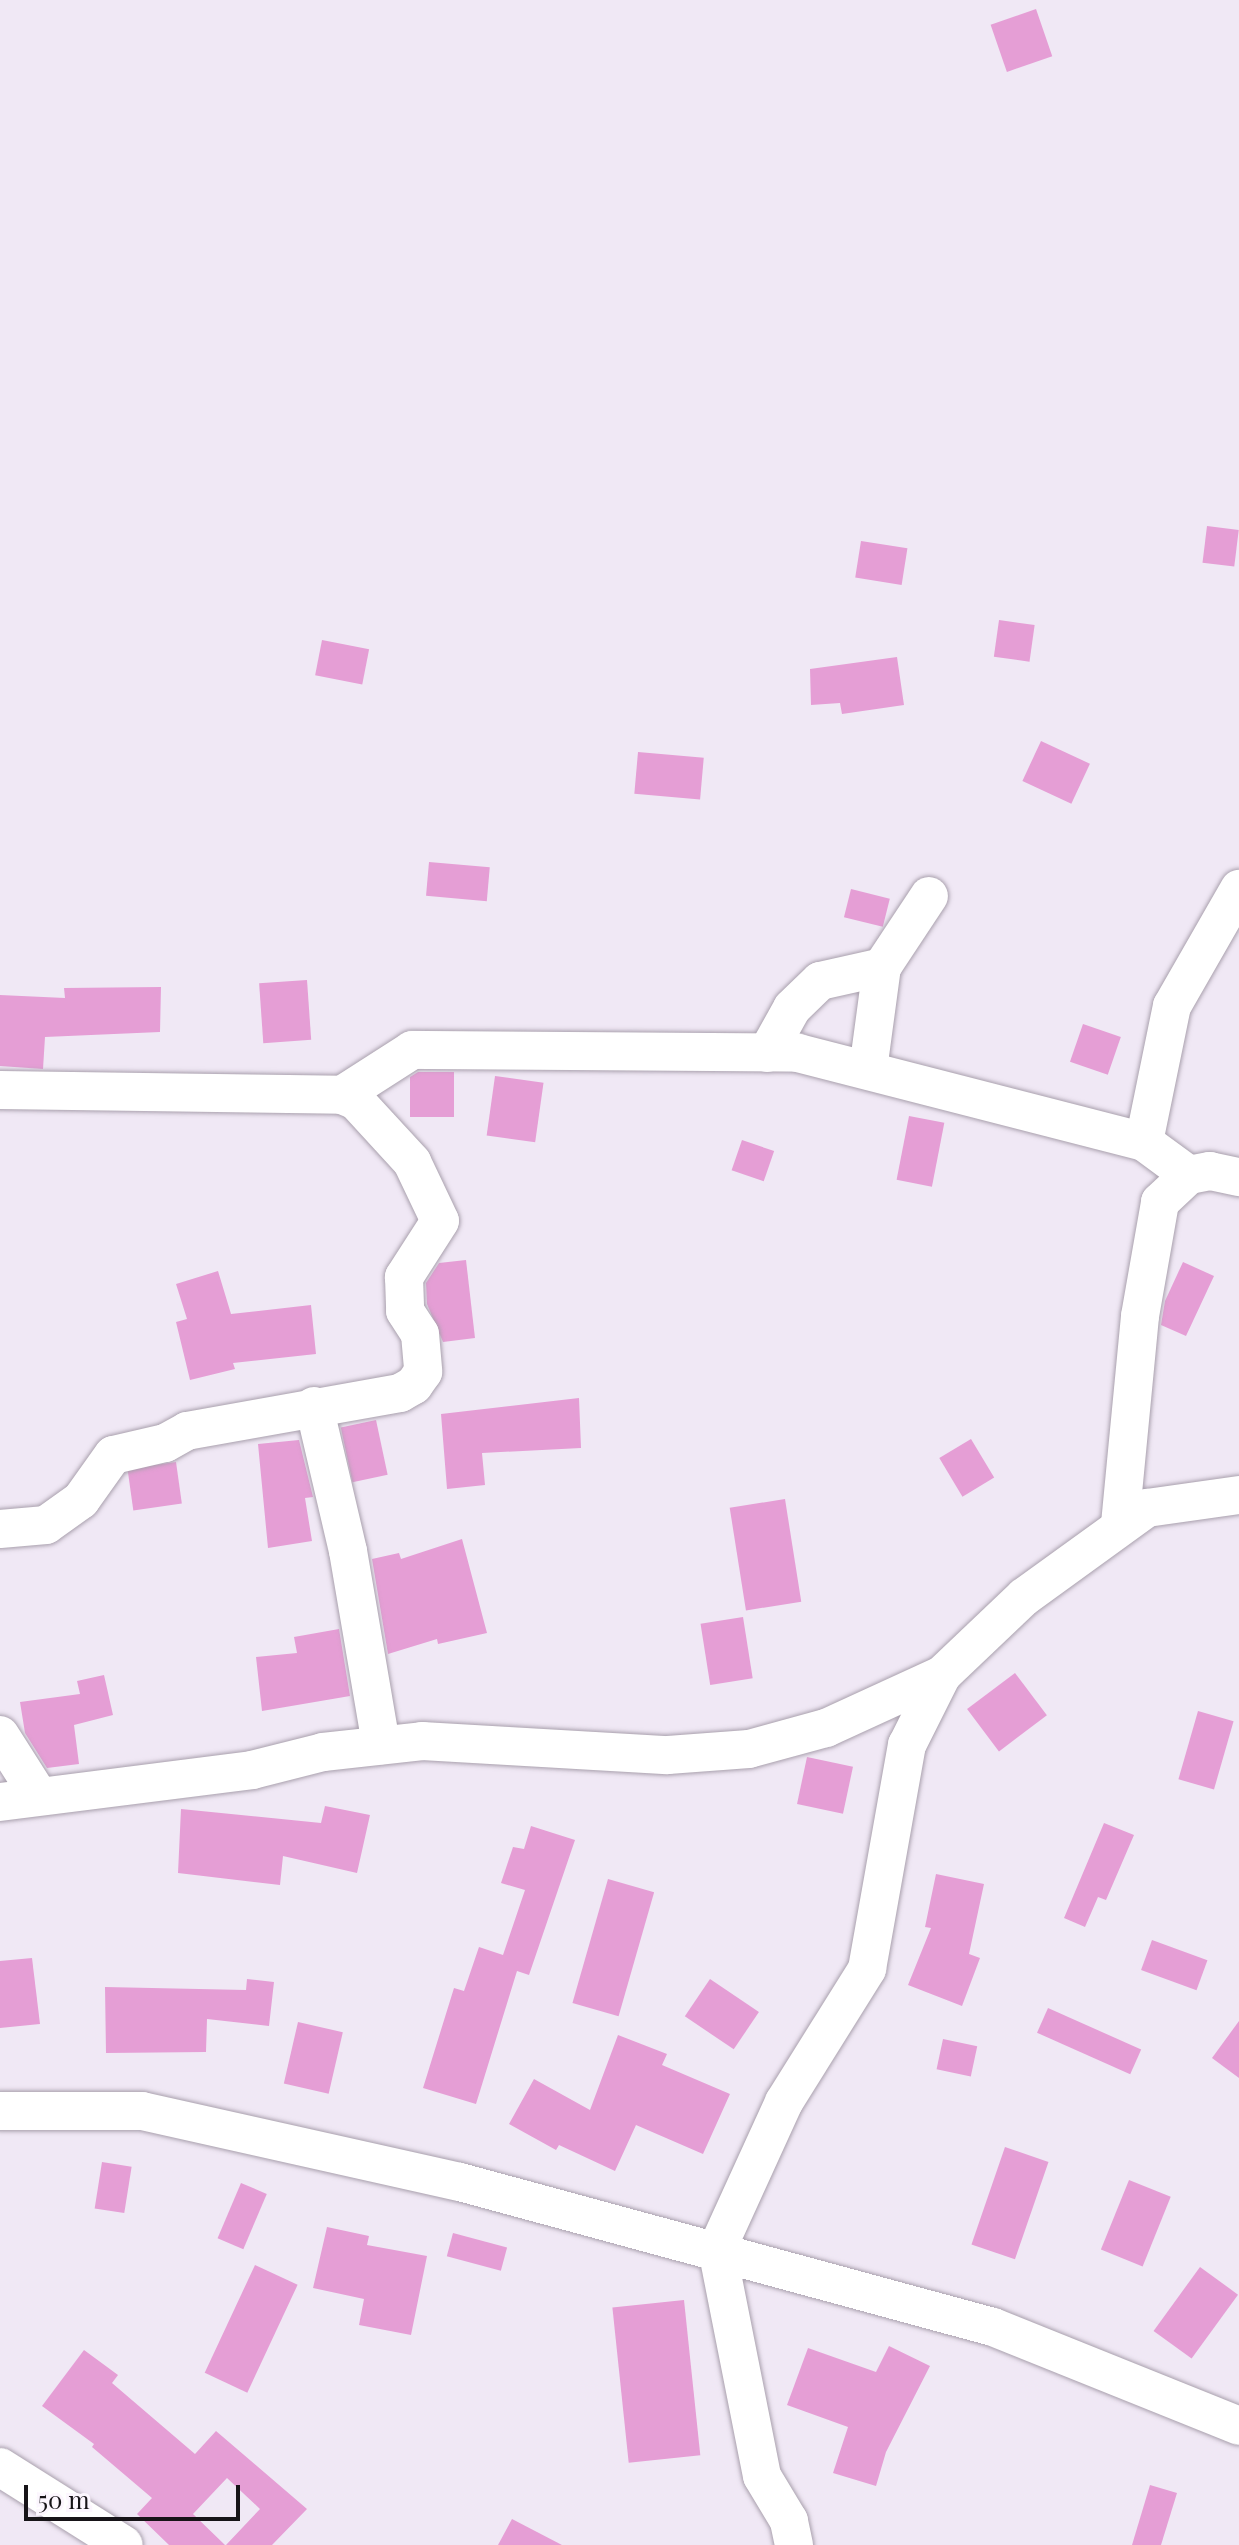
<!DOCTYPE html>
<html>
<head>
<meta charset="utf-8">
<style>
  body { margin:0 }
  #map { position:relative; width:1239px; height:2545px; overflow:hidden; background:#f0e8f5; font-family:"Playfair Display",serif }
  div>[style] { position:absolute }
  .building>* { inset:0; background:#e59ed5; transform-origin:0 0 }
  .roads { filter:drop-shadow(0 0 2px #a9a0ad) drop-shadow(0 0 2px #a9a0ad) }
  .minor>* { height:38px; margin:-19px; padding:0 19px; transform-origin:19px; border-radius:19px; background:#fff }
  span { translate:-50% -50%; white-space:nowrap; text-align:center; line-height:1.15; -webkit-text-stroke:7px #fcf6fe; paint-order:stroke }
  .scale { position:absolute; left:24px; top:2485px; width:216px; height:36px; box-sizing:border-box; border:4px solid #171418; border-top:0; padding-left:10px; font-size:24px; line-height:28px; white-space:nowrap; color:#171418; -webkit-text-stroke:6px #fcf6fe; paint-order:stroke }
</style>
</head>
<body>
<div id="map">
  <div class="building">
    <div style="left:1036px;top:9px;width:50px;height:48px;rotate:71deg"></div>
    <div style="left:1207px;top:526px;width:32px;height:37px;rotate:7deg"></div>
    <div style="left:861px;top:541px;width:47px;height:37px;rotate:9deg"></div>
    <div style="left:999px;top:620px;width:36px;height:37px;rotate:8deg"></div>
    <div style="left:322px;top:640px;width:48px;height:36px;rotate:11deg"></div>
    <div style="clip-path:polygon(897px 657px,904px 705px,842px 714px,840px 703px,811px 705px,810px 669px)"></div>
    <div style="left:1041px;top:741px;width:54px;height:44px;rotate:25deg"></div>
    <div style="left:638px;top:752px;width:66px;height:42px;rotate:5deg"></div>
    <div style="left:429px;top:862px;width:61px;height:34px;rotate:5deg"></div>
    <div style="left:851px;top:889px;width:40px;height:29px;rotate:14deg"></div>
    <div style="left:307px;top:980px;width:60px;height:48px;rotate:86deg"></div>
    <div style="clip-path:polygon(161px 987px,160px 1032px,45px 1037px,43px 1069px,0 1066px,0 995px,65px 998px,64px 988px)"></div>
    <div style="left:1083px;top:1024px;width:40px;height:40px;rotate:19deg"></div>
    <div style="clip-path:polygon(418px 1072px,454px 1072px,454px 1117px,410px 1117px,410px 1077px)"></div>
    <div style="left:495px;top:1076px;width:49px;height:60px;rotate:8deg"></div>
    <div style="left:909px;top:1116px;width:36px;height:65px;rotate:11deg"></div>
    <div style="left:742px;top:1140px;width:34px;height:32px;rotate:19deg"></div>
    <div style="clip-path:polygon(466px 1260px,475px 1338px,443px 1342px,427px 1304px,426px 1283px,439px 1263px)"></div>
    <div style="clip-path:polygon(1183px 1262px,1214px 1276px,1186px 1336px,1161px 1325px,1165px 1301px)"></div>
    <div style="clip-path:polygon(218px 1271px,231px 1314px,311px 1305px,316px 1354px,233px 1363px,235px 1369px,190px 1380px,176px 1322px,187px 1319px,176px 1284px)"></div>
    <div style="clip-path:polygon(579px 1398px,581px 1448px,482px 1453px,485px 1485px,447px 1489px,441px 1414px)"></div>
    <div style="left:376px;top:1420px;width:56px;height:36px;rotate:78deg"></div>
    <div style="left:971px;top:1439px;width:45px;height:37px;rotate:59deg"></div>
    <div style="clip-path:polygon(299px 1440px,313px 1497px,305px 1498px,312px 1541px,268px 1548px,258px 1444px)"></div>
    <div style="left:176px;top:1462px;width:42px;height:49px;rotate:82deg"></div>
    <div style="left:785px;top:1499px;width:104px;height:56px;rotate:81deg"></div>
    <div style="clip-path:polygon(462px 1539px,487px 1633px,438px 1644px,437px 1639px,388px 1654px,372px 1559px,399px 1553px,401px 1559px)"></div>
    <div style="left:743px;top:1617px;width:62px;height:43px;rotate:81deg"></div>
    <div style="clip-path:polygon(339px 1629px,350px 1696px,262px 1711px,256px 1657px,297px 1653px,294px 1637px)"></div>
    <div style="left:1015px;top:1673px;width:53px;height:60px;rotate:53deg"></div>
    <div style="clip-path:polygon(104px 1675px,113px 1715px,74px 1725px,79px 1764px,47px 1768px,25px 1733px,20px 1702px,80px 1694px,77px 1681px)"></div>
    <div style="left:1198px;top:1711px;width:37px;height:71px;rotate:16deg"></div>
    <div style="left:807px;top:1757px;width:47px;height:48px;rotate:12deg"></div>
    <div style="clip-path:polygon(325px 1806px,370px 1815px,357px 1873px,283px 1856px,280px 1885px,178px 1873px,181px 1809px,321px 1823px)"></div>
    <div style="clip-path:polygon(1104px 1823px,1134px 1835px,1106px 1900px,1098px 1897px,1085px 1927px,1064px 1918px)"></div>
    <div style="clip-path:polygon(531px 1826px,575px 1840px,529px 1975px,517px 1971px,476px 2104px,423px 2088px,454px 1988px,464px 1991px,479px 1947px,503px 1955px,525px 1890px,501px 1883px,513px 1847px,524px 1849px)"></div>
    <div style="clip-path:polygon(936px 1874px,984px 1884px,969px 1954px,980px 1958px,962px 2006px,908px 1985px,931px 1928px,925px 1927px)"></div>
    <div style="left:608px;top:1879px;width:48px;height:129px;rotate:16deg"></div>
    <div style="left:1152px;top:1940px;width:59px;height:32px;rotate:20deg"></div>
    <div style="clip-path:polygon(32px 1958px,40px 2024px,0 2028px,0 1961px)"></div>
    <div style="clip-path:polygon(247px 1979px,274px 1982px,269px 2026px,207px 2019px,206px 2052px,106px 2053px,105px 1987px,246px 1990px)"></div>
    <div style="left:710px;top:1979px;width:59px;height:45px;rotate:34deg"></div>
    <div style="left:1048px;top:2008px;width:102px;height:27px;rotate:24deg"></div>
    <div style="clip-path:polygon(1239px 2021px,1239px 2078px,1212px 2058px)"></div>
    <div style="left:298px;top:2022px;width:46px;height:63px;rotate:13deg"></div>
    <div style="clip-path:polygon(618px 2035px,667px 2054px,662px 2065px,730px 2094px,703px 2154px,636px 2125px,615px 2171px,559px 2145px,556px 2150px,509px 2124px,534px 2079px,590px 2110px)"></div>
    <div style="left:943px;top:2039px;width:35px;height:31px;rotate:12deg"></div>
    <div style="left:1005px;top:2147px;width:46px;height:103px;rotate:19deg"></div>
    <div style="left:102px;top:2162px;width:30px;height:47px;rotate:9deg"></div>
    <div style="left:1129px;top:2180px;width:45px;height:75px;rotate:22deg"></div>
    <div style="left:241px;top:2183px;width:28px;height:60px;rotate:23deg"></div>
    <div style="clip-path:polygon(327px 2227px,369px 2236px,367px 2245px,427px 2256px,411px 2335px,359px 2325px,364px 2299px,313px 2288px)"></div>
    <div style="left:453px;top:2233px;width:56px;height:24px;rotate:15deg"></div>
    <div style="left:255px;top:2265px;width:47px;height:119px;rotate:25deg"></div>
    <div style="left:1200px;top:2267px;width:47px;height:79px;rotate:36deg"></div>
    <div style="left:684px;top:2300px;width:156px;height:72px;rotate:84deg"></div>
    <div style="clip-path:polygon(889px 2346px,930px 2366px,886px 2452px,876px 2486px,833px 2473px,848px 2427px,787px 2405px,808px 2348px,876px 2372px)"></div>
    <div style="clip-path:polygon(84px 2350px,118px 2375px,112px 2383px,195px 2454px,216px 2431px,307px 2509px,272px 2545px,226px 2545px,260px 2509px,227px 2478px,193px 2514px,225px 2545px,169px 2545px,137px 2514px,152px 2498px,92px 2447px,94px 2444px,42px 2406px)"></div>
    <div style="clip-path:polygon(1150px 2485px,1177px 2493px,1161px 2545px,1132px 2545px)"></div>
    <div style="clip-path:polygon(512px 2519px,562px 2545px,498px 2545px)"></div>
  </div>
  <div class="roads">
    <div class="minor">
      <div style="left:767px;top:1053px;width:51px;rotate:-60.9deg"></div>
      <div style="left:792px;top:1008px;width:39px;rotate:-44deg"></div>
      <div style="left:820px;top:981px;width:64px;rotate:-12.7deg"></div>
      <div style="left:882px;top:967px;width:85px;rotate:-56.5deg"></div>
      <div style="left:868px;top:1070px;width:104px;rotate:-82.3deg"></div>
      <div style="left:0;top:1090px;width:342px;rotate:0.8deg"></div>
      <div style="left:342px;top:1095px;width:15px;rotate:23deg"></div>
      <div style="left:356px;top:1101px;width:83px;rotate:47.4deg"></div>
      <div style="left:412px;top:1162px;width:65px;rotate:64.6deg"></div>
      <div style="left:440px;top:1221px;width:67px;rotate:122.7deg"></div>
      <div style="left:404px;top:1277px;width:34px;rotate:88deg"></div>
      <div style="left:405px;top:1311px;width:27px;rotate:57deg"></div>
      <div style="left:420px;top:1334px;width:38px;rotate:85deg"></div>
      <div style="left:423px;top:1372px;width:16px;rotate:125deg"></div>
      <div style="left:414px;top:1385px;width:16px;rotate:150deg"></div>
      <div style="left:400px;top:1393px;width:216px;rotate:169.9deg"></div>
      <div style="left:187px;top:1431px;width:25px;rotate:151deg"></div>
      <div style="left:165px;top:1443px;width:53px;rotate:167deg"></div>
      <div style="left:113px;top:1455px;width:55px;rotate:125.4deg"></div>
      <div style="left:81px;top:1500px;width:43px;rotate:144.5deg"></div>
      <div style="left:46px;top:1525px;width:46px;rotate:175deg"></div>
      <div style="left:342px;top:1095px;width:83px;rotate:-32.7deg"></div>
      <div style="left:412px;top:1050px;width:386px;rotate:0.4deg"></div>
      <div style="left:798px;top:1053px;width:357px;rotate:14.4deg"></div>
      <div style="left:1144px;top:1142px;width:56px;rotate:36.3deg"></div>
      <div style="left:1144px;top:1142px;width:139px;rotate:-78.4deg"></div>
      <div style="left:1172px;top:1006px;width:135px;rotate:-60.2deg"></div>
      <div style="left:314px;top:1406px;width:149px;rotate:76.8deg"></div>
      <div style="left:348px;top:1551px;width:197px;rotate:80.3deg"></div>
      <div style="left:1120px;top:1524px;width:209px;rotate:-84.5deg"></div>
      <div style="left:1140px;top:1316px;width:116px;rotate:-80deg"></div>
      <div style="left:1160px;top:1202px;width:40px;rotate:-43deg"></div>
      <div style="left:1189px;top:1175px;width:21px;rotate:-11deg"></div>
      <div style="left:1210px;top:1171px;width:30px;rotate:12deg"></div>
      <div style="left:0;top:1735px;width:69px;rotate:57.5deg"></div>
      <div style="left:0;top:1802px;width:254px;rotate:-7.2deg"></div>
      <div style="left:252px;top:1770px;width:73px;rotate:-14.2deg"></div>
      <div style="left:323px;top:1752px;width:100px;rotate:-6.3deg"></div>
      <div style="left:422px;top:1741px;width:246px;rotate:3.3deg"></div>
      <div style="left:668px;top:1755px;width:81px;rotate:-4.2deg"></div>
      <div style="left:749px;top:1749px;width:80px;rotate:-15.3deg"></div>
      <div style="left:826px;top:1728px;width:128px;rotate:-24.6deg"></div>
      <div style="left:942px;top:1675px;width:113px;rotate:-43.6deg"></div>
      <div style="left:1024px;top:1597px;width:152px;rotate:-35.9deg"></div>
      <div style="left:1147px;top:1508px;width:93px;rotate:-8deg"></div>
      <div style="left:0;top:2111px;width:142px"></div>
      <div style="left:142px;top:2111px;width:326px;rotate:12.6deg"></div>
      <div style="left:460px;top:2182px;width:552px;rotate:15.22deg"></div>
      <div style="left:993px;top:2327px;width:265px;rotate:21.9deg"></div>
      <div style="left:0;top:2467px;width:146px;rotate:32.2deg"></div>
      <div style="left:794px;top:2545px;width:25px;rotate:-102deg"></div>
      <div style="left:789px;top:2521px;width:52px;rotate:-121deg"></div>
      <div style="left:762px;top:2476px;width:231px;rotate:-101.2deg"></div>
      <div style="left:717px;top:2249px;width:162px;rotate:-65.5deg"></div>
      <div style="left:784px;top:2102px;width:157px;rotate:-58deg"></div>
      <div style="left:867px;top:1969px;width:228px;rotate:-79.9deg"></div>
      <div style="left:907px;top:1745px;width:78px;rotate:-63.4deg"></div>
    </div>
  </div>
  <div class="scale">50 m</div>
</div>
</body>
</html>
